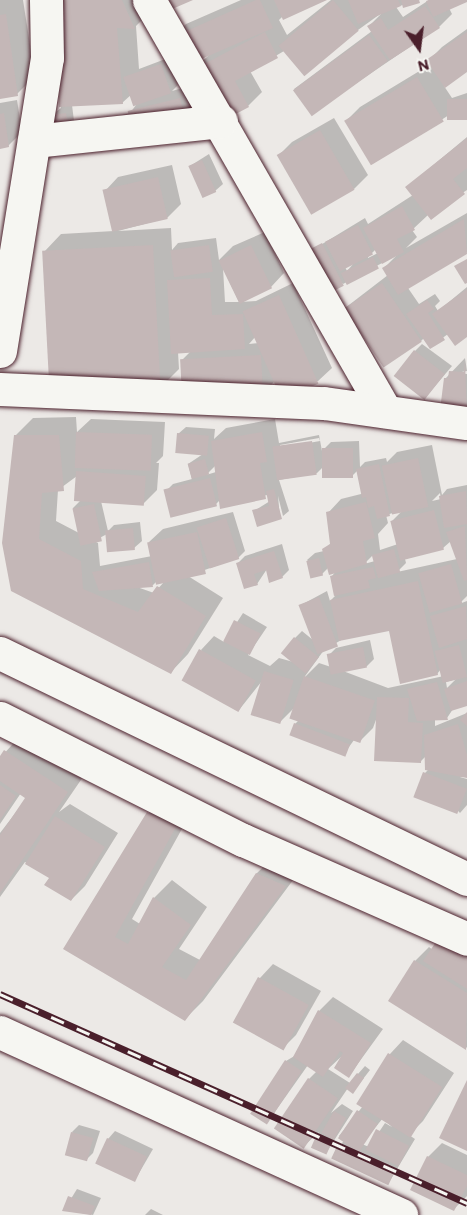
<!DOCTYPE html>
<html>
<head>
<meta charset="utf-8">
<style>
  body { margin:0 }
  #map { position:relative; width:467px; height:1215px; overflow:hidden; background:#ece9e6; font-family:Itim,sans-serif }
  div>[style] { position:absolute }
  .shadow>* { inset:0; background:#0003 }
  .building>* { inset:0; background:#c4b7b7; transform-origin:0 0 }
  .roads { filter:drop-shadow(0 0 2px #4a1f2b) drop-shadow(0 0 2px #4a1f2b) }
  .minor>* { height:33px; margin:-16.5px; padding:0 16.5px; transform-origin:16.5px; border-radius:16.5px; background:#f6f6f2 }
  .rail>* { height:7px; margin-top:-3.5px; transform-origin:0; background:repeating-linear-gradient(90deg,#f6f6f2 0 14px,#4a1f2b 0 28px); box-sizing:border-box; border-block:2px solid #4a1f2b }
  span { translate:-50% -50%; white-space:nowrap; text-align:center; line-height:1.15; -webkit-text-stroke:5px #f6f6f2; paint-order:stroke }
  .north { position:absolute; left:389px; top:18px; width:60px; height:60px; -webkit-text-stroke:4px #f6f6f2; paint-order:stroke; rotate:166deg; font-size:16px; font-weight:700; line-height:24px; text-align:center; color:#4a1f2b }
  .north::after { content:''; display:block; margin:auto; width:21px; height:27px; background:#4a1f2b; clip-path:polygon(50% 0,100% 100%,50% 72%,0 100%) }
</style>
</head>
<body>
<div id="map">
  <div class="shadow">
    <div style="clip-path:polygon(0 0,23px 0,35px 76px,17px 94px,0 97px)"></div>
    <div style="clip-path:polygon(57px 0,147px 0,152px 10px,136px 26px,139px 69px,168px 58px,178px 85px,172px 91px,193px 85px,202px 118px,101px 151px,94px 128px,102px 120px,130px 113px,136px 105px,132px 94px,122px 103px,72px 105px,74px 121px,67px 128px,52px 115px,61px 108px)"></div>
    <div style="clip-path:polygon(241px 0,323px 0,283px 16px,279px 20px,287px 35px,331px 0,420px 0,396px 7px,403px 17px,429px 0,467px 1px,449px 8px,452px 14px,439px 27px,311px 114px,294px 89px,372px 31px,369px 26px,383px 12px,358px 30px,284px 51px,250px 71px,262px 92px,248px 106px,191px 72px,209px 55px,172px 38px,186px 24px)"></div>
    <div style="clip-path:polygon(467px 29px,467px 71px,444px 86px,452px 98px,467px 93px,467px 118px,449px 115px,372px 164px,346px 121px,360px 107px,431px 64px,428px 61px,442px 47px)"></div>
    <div style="clip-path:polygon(17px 100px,22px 132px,8px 146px,0 147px,0 103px)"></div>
    <div style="clip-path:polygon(334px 118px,368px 175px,354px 189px,279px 155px,292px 142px)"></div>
    <div style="clip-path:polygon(evenodd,467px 137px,467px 190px,428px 215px,412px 230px,417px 237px,406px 248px,467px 213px,467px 252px,408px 288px,419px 304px,435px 294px,440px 301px,435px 306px,438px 311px,467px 287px,467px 335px,448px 334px,430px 347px,424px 338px,421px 341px,345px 308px,388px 275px,384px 268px,397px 255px,343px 284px,309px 252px,365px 218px,368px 224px,413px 195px,407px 187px,467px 137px,376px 249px,378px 253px,368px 258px,368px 257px,376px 249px,467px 137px,354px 263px,347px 271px,345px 267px,354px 263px)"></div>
    <div style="clip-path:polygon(209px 154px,223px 184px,215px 191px,190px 166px)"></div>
    <div style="clip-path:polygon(evenodd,172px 165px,181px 204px,167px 218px,118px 231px,171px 228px,172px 250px,178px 243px,216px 238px,219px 260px,233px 246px,265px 232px,284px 273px,271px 287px,240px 302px,256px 301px,293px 283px,332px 368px,318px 381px,276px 380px,262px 394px,181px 361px,191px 351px,178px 352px,179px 369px,161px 387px,44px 252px,61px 234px,114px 231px,105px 191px,118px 177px,172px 165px,223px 268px,239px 302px,225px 302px,223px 268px,172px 165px,256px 336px,259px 343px,249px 344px,256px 336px)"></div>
    <div style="clip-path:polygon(422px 344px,452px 366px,425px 398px,415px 351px)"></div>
    <div style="clip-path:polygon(465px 358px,467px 371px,456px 373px,467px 374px,467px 420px,445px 379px)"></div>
    <div style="clip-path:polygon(evenodd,76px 417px,77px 432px,91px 419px,165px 422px,163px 456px,156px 463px,159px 463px,157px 490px,143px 504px,101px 501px,108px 531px,114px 525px,140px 522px,142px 541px,134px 548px,107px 534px,94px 541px,98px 543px,100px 566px,152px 556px,149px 542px,163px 529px,233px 512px,245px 551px,238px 558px,188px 576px,223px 598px,188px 654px,171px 672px,12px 590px,15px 436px,33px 418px,76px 417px,77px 476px,81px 500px,73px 508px,79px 533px,56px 521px,58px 490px,77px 476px,76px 417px,158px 580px,164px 582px,154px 593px,137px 587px,153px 585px,158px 580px)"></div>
    <div style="clip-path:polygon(evenodd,275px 419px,279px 443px,319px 435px,322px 451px,331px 442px,359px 441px,360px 467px,365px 462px,386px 458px,387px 462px,397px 452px,432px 445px,442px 495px,447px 489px,467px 485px,467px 596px,459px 604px,467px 601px,467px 704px,453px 709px,447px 718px,435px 719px,435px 726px,467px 713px,467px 776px,460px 777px,467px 779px,467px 805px,460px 813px,425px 773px,429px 769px,426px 756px,421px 761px,377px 717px,373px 728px,359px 742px,354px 740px,344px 754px,295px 724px,299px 720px,293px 709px,280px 722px,262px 681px,239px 710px,201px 650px,214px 636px,224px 642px,243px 613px,267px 627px,248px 655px,270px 666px,279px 658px,297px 663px,295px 638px,302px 631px,313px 640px,301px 605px,327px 591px,330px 601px,335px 596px,332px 576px,336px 571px,328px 568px,322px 574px,307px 560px,315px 553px,324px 551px,332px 542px,328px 513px,341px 499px,365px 493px,358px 470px,352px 476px,323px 467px,317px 473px,279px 480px,289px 511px,283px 516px,278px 496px,280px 518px,254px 511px,270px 501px,268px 495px,220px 500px,216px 504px,166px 491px,173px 484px,192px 479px,188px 464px,203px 454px,178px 434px,186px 427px,215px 429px,214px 439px,226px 428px,275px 419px,319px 438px,320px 441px,280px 448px,280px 445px,319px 438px,275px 419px,215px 466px,216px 472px,206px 475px,215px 466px,275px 419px,440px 493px,441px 499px,432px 501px,440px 493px,275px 419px,403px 510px,392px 521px,398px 544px,380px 550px,378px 534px,388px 523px,386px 515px,403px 510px,275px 419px,451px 541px,457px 559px,397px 572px,406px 563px,405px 559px,443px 548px,451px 541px,275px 419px,373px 555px,375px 561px,364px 564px,373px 555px,275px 419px,390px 629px,437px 674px,441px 669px,444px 676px,388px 688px,343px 671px,367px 666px,374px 659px,370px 640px,336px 648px,329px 655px,331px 667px,319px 663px,303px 679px,324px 650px,343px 639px,390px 629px,275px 419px,456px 679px,447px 688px,446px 682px,456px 679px)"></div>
    <div style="clip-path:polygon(282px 544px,289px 570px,282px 577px,267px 569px,257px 584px,238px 563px,245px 556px)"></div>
    <div style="clip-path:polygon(23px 733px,85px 774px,59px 812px,70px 804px,118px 833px,85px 886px,71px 900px,51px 877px,25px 862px,0 897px,0 833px,27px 798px,21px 793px,0 824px,0 758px)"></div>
    <div style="clip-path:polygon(166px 795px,193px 809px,132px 919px,140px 924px,154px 898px,172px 880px,207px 907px,179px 949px,200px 960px,257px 873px,275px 856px,302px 868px,203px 1001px,185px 1019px,65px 948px,149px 813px)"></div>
    <div style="clip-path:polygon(467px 936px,467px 1047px,466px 1048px,415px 961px,429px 947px,433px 950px)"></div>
    <div style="clip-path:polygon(273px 964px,321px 991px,296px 1035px,282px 1049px,234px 1021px,260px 978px)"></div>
    <div style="clip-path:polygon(333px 997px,383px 1029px,349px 1076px,342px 1056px,328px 1069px,350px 1083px,365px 1066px,370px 1070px,353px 1092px,348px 1088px,331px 1113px,342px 1104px,353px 1111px,326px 1153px,313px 1147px,319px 1132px,304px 1146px,309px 1079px,317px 1071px,308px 1065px,267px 1123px,286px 1061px,296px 1055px,319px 1011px)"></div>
    <div style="clip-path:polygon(evenodd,403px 1040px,454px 1073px,423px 1121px,409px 1135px,415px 1139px,388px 1184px,333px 1158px,344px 1140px,339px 1136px,363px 1106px,390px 1054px,403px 1040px,383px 1118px,392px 1127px,385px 1123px,369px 1147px,362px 1144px,383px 1118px)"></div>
    <div style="clip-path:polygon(79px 1125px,100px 1131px,93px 1153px,86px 1160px,72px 1132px)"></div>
    <div style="clip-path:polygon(115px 1131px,153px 1149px,135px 1180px,108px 1139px)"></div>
    <div style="clip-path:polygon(442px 1143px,467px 1155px,467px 1196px,454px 1209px,412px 1189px,428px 1157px)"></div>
    <div style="clip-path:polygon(77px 1189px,101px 1198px,93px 1215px,64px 1210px)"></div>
    <div style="clip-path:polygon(151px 1209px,163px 1215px,145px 1215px)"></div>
  </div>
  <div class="building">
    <div style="clip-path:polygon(56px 0,122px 0,135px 29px,117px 28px,123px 104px,59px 107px)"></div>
    <div style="clip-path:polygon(157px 0,193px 0,163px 13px)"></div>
    <div style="clip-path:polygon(256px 0,260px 0,273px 28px,183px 67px,171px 38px)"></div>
    <div style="clip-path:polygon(274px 0,327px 0,283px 20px)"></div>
    <div style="left:333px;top:0;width:40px;height:71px;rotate:50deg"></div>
    <div style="clip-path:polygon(348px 0,398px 0,401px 6px,358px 24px)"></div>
    <div style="clip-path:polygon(401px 0,419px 0,420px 3px,403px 8px)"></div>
    <div style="clip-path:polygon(429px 0,467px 0,467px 2px,433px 17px,426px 1px)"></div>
    <div style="clip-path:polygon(425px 6px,440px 28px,390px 60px,367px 26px,381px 18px,388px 30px)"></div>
    <div style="clip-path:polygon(6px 14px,18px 96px,0 99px,0 15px)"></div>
    <div style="clip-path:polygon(265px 32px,278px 58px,235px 81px,249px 107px,217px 124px,189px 72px)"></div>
    <div style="clip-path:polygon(467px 32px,467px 72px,445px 88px,426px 60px)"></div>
    <div style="left:369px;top:35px;width:32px;height:94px;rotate:54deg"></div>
    <div style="left:161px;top:64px;width:31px;height:40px;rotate:71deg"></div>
    <div style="left:417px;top:77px;width:52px;height:85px;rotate:59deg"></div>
    <div style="left:180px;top:98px;width:36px;height:54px;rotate:76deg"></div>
    <div style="left:467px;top:99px;width:21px;height:20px;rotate:90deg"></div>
    <div style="clip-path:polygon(4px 113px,9px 147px,0 149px,0 114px)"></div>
    <div style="left:66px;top:113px;width:17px;height:15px;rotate:83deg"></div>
    <div style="left:320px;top:130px;width:69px;height:50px;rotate:60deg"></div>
    <div style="clip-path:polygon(467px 138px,467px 168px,453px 179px,465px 194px,431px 220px,405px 187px)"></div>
    <div style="left:202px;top:160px;width:35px;height:15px;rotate:66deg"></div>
    <div style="left:158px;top:177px;width:43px;height:57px;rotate:77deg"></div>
    <div style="clip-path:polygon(402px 206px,415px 230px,397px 239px,404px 252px,382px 264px,363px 228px)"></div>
    <div style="clip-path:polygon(464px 219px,467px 254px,398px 295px,382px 268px)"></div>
    <div style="left:358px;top:225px;width:33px;height:37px;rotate:63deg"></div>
    <div style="left:322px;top:243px;width:48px;height:17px;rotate:63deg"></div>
    <div style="left:153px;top:245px;width:143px;height:111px;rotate:87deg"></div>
    <div style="left:209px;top:245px;width:27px;height:39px;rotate:82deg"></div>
    <div style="left:251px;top:245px;width:48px;height:36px;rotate:64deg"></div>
    <div style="left:373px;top:257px;width:13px;height:36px;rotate:63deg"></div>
    <div style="clip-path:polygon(467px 259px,467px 283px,465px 284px,454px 266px)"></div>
    <div style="clip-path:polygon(210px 278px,212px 315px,243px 314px,245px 349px,171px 354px,167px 280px)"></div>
    <div style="left:382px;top:283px;width:71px;height:46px;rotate:56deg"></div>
    <div style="clip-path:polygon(467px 289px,467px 337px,455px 346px,432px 314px)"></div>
    <div style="left:279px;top:295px;width:97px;height:40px;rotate:66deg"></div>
    <div style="clip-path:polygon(427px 300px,434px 309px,428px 313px,445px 340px,430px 349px,406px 314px)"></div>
    <div style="left:414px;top:350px;width:39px;height:33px;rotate:38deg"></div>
    <div style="left:261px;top:355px;width:40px;height:81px;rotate:87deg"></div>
    <div style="clip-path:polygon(465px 360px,467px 421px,439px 418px,444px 378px,448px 378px,449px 371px,464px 372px)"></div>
    <div style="left:76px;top:432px;width:76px;height:36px;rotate:2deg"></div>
    <div style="clip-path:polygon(262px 432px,267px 462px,260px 463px,266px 499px,220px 509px,211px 441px)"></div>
    <div style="left:177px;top:433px;width:32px;height:20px;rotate:5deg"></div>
    <div style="clip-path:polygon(14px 435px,59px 435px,64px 491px,42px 493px,39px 539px,81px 561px,83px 589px,138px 612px,157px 586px,206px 616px,171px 674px,11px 591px,2px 543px)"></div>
    <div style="left:312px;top:441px;width:34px;height:40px;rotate:82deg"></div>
    <div style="left:322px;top:448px;width:31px;height:30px"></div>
    <div style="left:418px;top:458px;width:50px;height:37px;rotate:78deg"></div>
    <div style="left:205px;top:459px;width:16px;height:18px;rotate:75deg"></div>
    <div style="clip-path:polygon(379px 464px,390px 516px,377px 519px,374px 506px,368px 508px,366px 497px,362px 498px,356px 469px)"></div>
    <div style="left:76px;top:471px;width:70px;height:30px;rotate:4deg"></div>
    <div style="left:210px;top:478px;width:29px;height:48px;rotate:76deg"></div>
    <div style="clip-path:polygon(274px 489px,282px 519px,257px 527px,252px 510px,269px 506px,266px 491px)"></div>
    <div style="clip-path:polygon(466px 491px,467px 524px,444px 528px,439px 496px)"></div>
    <div style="clip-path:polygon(366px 502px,375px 538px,363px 541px,367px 564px,329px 575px,322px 549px,330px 544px,326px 512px)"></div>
    <div style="left:94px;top:504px;width:38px;height:22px;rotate:78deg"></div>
    <div style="left:434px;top:510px;width:41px;height:45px;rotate:76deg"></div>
    <div style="left:226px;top:518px;width:43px;height:31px;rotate:72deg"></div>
    <div style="clip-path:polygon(465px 526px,467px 580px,464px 581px,446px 532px)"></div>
    <div style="left:133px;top:528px;width:22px;height:28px;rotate:85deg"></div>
    <div style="left:197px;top:532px;width:43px;height:51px;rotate:78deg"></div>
    <div style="left:394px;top:549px;width:24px;height:23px;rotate:75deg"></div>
    <div style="clip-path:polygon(274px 551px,283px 578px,269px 583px,266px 570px,254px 574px,258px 585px,244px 589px,236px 563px)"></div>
    <div style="left:319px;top:558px;width:18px;height:13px;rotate:77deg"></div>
    <div style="clip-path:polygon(149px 562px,153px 587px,99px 591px,92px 572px)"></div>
    <div style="left:451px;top:564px;width:41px;height:34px;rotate:74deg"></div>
    <div style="clip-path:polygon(373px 567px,376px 578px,368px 580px,370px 588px,334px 596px,330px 576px)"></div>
    <div style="clip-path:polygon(418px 581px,438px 675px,400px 684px,389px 631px,339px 641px,330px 600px)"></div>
    <div style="left:319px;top:597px;width:53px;height:22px;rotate:69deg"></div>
    <div style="clip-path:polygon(466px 606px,467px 639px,439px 648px,430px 616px)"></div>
    <div style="left:234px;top:620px;width:30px;height:24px;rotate:27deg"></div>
    <div style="left:294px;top:637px;width:32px;height:21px;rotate:39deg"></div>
    <div style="left:459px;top:645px;width:33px;height:25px;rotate:76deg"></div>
    <div style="left:363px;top:647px;width:21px;height:37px;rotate:79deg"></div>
    <div style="left:199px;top:649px;width:65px;height:36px;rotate:29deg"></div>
    <div style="left:264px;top:671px;width:31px;height:46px;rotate:17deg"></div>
    <div style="left:304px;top:676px;width:75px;height:45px;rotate:19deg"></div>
    <div style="clip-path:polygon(467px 681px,467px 706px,451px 711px,444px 689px)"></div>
    <div style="clip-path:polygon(437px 682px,448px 720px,417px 721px,407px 689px)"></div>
    <div style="clip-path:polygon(377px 697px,409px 698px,408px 722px,423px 723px,421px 763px,374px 761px)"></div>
    <div style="clip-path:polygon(467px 712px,467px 726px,460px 720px)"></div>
    <div style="left:294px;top:723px;width:60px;height:13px;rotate:21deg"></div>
    <div style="clip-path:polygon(458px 724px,467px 755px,467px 778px,425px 770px,424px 735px)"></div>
    <div style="clip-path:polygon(4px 750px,68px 792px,0 893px,0 835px,25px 798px,0 781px,0 756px)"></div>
    <div style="left:423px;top:772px;width:47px;height:27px;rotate:21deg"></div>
    <div style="clip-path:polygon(0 785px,16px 796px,0 820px)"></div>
    <div style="clip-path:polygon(147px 812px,176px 827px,115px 937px,128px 944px,153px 897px,191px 925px,162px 967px,186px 980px,256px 873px,286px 886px,185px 1021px,63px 949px)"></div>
    <div style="clip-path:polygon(55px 816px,105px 847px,71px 901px,44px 885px,49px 878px,25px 864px)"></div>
    <div style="clip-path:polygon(438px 939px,467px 958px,467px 989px,423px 961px)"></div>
    <div style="clip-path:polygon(414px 960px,467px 993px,466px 1050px,388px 1001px)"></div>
    <div style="left:258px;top:977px;width:58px;height:52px;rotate:29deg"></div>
    <div style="clip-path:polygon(318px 1010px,371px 1043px,349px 1078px,334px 1068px,343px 1053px,340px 1051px,323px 1077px,293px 1057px)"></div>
    <div style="left:388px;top:1053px;width:64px;height:60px;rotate:32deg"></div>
    <div style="left:285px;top:1060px;width:20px;height:64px;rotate:33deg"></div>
    <div style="clip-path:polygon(357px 1073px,364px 1078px,353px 1094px,345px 1088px)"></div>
    <div style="left:308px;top:1078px;width:36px;height:61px;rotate:34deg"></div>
    <div style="clip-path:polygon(467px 1080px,467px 1151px,439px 1138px)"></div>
    <div style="left:357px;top:1110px;width:25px;height:34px;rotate:34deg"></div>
    <div style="left:334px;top:1111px;width:14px;height:25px;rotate:30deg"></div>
    <div style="left:376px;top:1129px;width:37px;height:23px;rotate:27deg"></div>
    <div style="left:71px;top:1132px;width:23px;height:24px;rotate:15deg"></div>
    <div style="left:317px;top:1134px;width:17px;height:15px;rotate:24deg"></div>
    <div style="left:107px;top:1138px;width:44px;height:28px;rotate:25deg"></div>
    <div style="left:338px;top:1144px;width:63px;height:16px;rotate:25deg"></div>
    <div style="clip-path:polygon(427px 1156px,467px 1175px,467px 1186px,454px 1211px,410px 1190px)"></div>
    <div style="clip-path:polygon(68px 1196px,95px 1206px,91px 1215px,62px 1211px)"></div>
  </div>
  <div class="roads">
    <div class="minor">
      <div style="left:149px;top:0;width:474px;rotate:60.1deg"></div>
      <div style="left:34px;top:141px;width:188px;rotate:-6.1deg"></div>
      <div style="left:0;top:351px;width:297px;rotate:-80.9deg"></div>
      <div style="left:47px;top:58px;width:58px;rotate:-91deg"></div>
      <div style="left:0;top:389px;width:324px;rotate:2.5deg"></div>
      <div style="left:324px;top:403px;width:144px;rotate:8deg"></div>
      <div style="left:0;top:653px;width:519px;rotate:25.82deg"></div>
      <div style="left:0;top:718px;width:272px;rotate:26.7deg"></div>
      <div style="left:243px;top:840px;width:245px;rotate:23.8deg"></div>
      <div style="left:0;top:1032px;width:441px;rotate:24.5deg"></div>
    </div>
  </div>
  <div class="rail">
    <div style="left:0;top:994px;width:512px;rotate:24.11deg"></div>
  </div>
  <div class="north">N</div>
</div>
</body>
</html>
